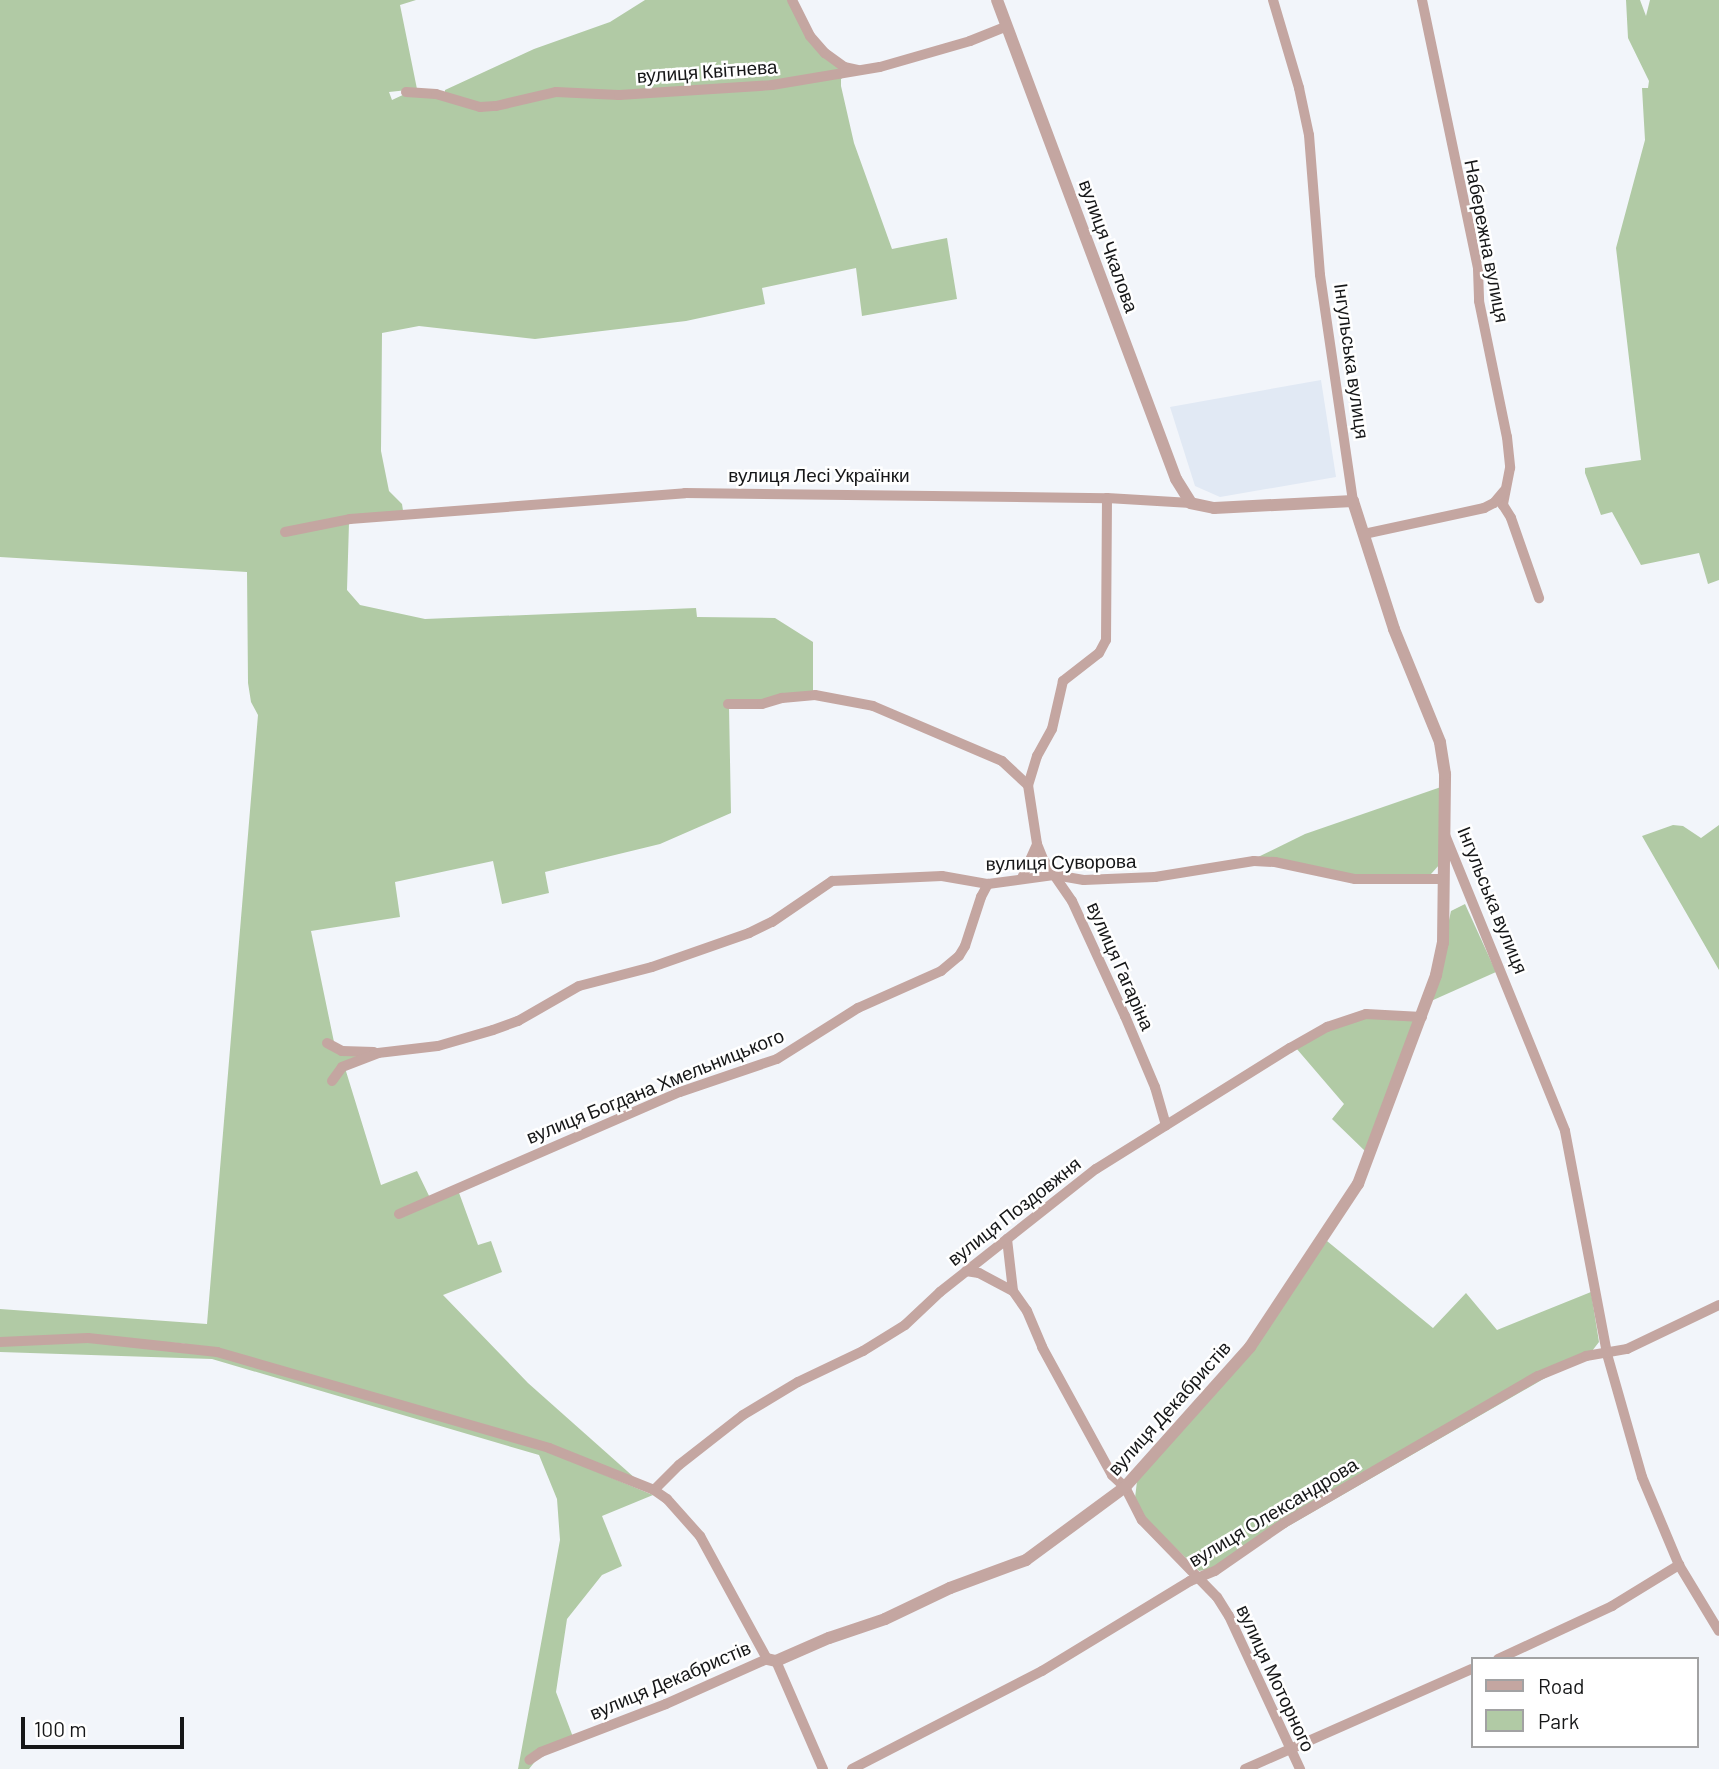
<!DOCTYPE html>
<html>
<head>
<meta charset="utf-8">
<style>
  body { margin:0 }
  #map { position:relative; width:1719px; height:1769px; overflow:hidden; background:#f2f5fa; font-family:Barlow,sans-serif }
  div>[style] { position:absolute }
  .built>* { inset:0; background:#e1e9f4 }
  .green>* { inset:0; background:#b1caa5 }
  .minor>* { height:10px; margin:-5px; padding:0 5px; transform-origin:5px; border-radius:5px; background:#c4a6a1 }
  .tertiary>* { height:12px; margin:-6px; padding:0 6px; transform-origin:6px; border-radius:6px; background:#c4a6a1 }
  span { translate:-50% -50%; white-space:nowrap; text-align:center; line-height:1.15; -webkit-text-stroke:5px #fff; paint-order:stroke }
  .street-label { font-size:19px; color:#161718 }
  .legend { position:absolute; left:1471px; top:1657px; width:228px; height:91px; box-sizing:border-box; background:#fff; border:2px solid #a2a2a3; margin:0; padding:9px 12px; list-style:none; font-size:21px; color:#161718 }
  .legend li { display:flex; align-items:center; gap:14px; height:35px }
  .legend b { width:35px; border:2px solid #a2a2a3 }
  .scale { position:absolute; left:21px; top:1717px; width:163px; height:32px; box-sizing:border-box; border:4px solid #161718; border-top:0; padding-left:9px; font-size:21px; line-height:24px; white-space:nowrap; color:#161718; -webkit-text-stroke:5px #fff; paint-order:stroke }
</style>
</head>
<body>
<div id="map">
  <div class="built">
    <div style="clip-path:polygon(1321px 380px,1336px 477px,1220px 497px,1195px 486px,1170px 407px)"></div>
  </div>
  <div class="green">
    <div style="clip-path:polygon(0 0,416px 0,400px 5px,417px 89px,389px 92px,392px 100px,407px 93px,423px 93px,480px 109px,574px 93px,845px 76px,841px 79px,841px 86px,854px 143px,892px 249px,947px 238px,957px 299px,862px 316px,856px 268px,762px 288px,765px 304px,686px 321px,535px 339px,419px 326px,382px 333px,381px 451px,389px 491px,402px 504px,404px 517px,349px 523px,347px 590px,360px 605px,425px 619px,696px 608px,697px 617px,775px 618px,813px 642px,813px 692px,729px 707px,731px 813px,660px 844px,545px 872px,549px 893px,502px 904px,493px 861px,395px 882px,400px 917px,311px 931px,334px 1042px,342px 1048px,379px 1050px,345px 1068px,381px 1185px,417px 1171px,432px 1202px,458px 1190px,478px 1245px,491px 1241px,502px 1272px,443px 1295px,528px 1383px,636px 1479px,217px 1349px,179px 1343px,0 1339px,0 1309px,207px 1324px,258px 715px,251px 702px,248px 683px,247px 572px,0 557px)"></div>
    <div style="clip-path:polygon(645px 0,790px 0,808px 37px,842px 71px,793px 80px,618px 93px,574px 90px,480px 105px,445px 93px,445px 90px,534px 49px,610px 22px)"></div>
    <div style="clip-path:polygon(1626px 0,1640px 0,1646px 16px,1650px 0,1719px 0,1719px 580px,1708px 584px,1699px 553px,1641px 565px,1612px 512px,1601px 515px,1585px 473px,1585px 468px,1641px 460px,1616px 248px,1645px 140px,1642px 88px,1648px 88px,1649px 81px,1628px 38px)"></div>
    <div style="clip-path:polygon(1441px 787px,1440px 864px,1431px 874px,1423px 877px,1355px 876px,1256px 858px,1305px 834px)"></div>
    <div style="clip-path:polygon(1673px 825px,1683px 826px,1701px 838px,1719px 825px,1719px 970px,1642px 836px)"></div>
    <div style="clip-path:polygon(1465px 904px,1496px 972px,1431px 1001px,1451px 911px)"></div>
    <div style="clip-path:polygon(1366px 1017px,1415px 1021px,1366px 1152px,1332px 1119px,1344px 1104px,1296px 1048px,1329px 1030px)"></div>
    <div style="clip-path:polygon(1327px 1241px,1433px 1328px,1466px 1293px,1497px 1330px,1591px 1292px,1599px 1342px,1592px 1351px,1214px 1569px,1199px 1571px,1145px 1518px,1135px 1498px,1137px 1481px)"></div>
    <div style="clip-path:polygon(72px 1340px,208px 1352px,547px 1451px,653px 1495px,602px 1516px,622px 1566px,602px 1575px,567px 1619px,556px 1692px,573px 1737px,541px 1754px,529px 1769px,518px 1769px,560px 1540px,557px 1499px,539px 1455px,212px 1359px,0 1352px,0 1344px)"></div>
  </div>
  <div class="minor">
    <div style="left:792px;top:0;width:40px;rotate:63.4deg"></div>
    <div style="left:810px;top:36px;width:23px;rotate:49deg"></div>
    <div style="left:825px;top:53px;width:24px;rotate:36deg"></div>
    <div style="left:844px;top:67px;width:14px;rotate:12deg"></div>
    <div style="left:1273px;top:0;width:92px;rotate:73.5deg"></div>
    <div style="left:1299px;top:88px;width:48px;rotate:78deg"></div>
    <div style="left:1309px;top:135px;width:140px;rotate:85.5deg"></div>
    <div style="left:1320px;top:275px;width:228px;rotate:81.7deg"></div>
    <div style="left:1422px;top:0;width:275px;rotate:78.2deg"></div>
    <div style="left:1478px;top:269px;width:32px;rotate:88deg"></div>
    <div style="left:1479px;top:301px;width:139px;rotate:78.4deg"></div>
    <div style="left:1507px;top:437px;width:31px;rotate:84deg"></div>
    <div style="left:1510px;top:468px;width:38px;rotate:101deg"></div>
    <div style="left:1503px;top:505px;width:15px;rotate:58deg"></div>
    <div style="left:1511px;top:518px;width:85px;rotate:70.7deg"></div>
    <div style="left:406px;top:92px;width:30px;rotate:4deg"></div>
    <div style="left:436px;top:94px;width:46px;rotate:16.5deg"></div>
    <div style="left:480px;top:107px;width:16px;rotate:-4deg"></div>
    <div style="left:496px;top:106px;width:62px;rotate:-13.1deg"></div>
    <div style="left:556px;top:92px;width:63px;rotate:2.7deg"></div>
    <div style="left:619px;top:95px;width:153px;rotate:-3.7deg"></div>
    <div style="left:772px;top:85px;width:109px;rotate:-9.5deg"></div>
    <div style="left:880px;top:67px;width:94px;rotate:-16.1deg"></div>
    <div style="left:970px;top:41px;width:40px;rotate:-22deg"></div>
    <div style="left:1107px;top:498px;width:142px;rotate:90.4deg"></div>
    <div style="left:1106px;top:640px;width:15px;rotate:118deg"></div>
    <div style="left:1099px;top:653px;width:46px;rotate:142.1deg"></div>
    <div style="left:1063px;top:681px;width:49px;rotate:102.9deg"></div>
    <div style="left:1052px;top:729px;width:31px;rotate:119deg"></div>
    <div style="left:1037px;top:756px;width:30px;rotate:107deg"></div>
    <div style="left:1028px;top:785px;width:60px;rotate:81.3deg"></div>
    <div style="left:1037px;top:844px;width:16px;rotate:68deg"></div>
    <div style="left:1043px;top:859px;width:51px;rotate:55.4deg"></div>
    <div style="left:1072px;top:901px;width:127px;rotate:65.3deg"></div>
    <div style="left:1125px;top:1016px;width:77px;rotate:67.1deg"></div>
    <div style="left:1155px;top:1087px;width:40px;rotate:74deg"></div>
    <div style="left:285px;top:532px;width:66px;rotate:-11.3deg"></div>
    <div style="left:350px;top:519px;width:336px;rotate:-4.4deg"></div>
    <div style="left:685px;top:493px;width:422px;rotate:0.7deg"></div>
    <div style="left:1107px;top:498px;width:84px;rotate:3.4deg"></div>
    <div style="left:1364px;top:534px;width:123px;rotate:-12.2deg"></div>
    <div style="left:1484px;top:508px;width:11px;rotate:-27deg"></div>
    <div style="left:1494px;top:503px;width:16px;rotate:-50deg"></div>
    <div style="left:728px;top:704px;width:34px"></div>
    <div style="left:762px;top:704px;width:21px;rotate:-17deg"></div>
    <div style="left:782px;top:698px;width:33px;rotate:-5deg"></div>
    <div style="left:815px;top:695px;width:59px;rotate:10.7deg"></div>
    <div style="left:873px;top:706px;width:140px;rotate:23.1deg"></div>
    <div style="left:1002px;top:761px;width:35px;rotate:43deg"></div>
    <div style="left:1445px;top:835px;width:319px;rotate:67.9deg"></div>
    <div style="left:1565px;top:1131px;width:227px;rotate:79.3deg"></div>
    <div style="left:1607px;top:1354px;width:128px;rotate:74.1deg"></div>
    <div style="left:1642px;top:1477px;width:95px;rotate:67.2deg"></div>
    <div style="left:1679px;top:1565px;width:77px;rotate:58.8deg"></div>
    <div style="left:1022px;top:878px;width:37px;rotate:-66deg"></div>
    <div style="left:327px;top:1043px;width:17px;rotate:28deg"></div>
    <div style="left:342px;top:1051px;width:32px;rotate:2deg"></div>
    <div style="left:332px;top:1081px;width:17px;rotate:-54deg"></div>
    <div style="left:342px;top:1067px;width:39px;rotate:-21deg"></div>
    <div style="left:378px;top:1053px;width:60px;rotate:-6.7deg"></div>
    <div style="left:438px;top:1046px;width:57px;rotate:-16.2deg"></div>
    <div style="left:493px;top:1030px;width:27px;rotate:-20deg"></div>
    <div style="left:518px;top:1021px;width:70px;rotate:-29.8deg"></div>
    <div style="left:579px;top:986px;width:75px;rotate:-14.6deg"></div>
    <div style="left:652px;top:967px;width:103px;rotate:-19.3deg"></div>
    <div style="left:749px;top:933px;width:25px;rotate:-26deg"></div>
    <div style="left:772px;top:922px;width:73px;rotate:-34.3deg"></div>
    <div style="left:832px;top:881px;width:110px;rotate:-2.6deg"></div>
    <div style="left:942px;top:876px;width:47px;rotate:9.9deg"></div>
    <div style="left:988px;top:884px;width:68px;rotate:-7.7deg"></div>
    <div style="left:1055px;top:875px;width:29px;rotate:10deg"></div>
    <div style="left:1084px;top:880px;width:71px;rotate:-2.4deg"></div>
    <div style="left:1155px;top:877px;width:100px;rotate:-9.2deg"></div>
    <div style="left:1254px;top:861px;width:21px;rotate:3deg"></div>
    <div style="left:1275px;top:862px;width:82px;rotate:12deg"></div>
    <div style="left:1355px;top:879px;width:89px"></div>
    <div style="left:399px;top:1214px;width:306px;rotate:-23.5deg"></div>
    <div style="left:680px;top:1092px;width:102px;rotate:-18.8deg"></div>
    <div style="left:777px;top:1059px;width:96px;rotate:-32.2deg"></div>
    <div style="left:858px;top:1008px;width:91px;rotate:-24deg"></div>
    <div style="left:941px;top:971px;width:23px;rotate:-40deg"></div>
    <div style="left:959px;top:956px;width:12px;rotate:-59deg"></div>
    <div style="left:965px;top:946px;width:52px;rotate:-71.9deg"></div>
    <div style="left:981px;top:897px;width:15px;rotate:-62deg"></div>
    <div style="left:1007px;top:1239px;width:52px;rotate:83.4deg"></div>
    <div style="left:1013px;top:1291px;width:24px;rotate:55deg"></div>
    <div style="left:1027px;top:1311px;width:39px;rotate:67deg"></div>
    <div style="left:1042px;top:1347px;width:146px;rotate:61.3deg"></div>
    <div style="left:1112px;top:1475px;width:18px;rotate:43deg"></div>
    <div style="left:1125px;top:1487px;width:37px;rotate:63deg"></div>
    <div style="left:1142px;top:1520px;width:107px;rotate:45.8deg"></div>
    <div style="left:1217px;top:1597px;width:22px;rotate:58deg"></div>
    <div style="left:1229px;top:1616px;width:169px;rotate:65.1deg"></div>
    <div style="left:966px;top:1271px;width:13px;rotate:9deg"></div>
    <div style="left:979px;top:1273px;width:38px;rotate:28deg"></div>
    <div style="left:0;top:1342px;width:88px;rotate:-2.6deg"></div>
    <div style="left:88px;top:1338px;width:130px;rotate:6.2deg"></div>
    <div style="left:217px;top:1352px;width:346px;rotate:16.1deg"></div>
    <div style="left:549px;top:1448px;width:113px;rotate:21.8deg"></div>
    <div style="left:654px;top:1490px;width:16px;rotate:35deg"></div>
    <div style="left:667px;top:1499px;width:50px;rotate:48.3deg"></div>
    <div style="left:700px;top:1536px;width:140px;rotate:61.4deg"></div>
    <div style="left:767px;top:1659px;width:111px;rotate:156deg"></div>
    <div style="left:666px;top:1704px;width:134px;rotate:159deg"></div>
    <div style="left:541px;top:1752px;width:14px;rotate:146deg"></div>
    <div style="left:654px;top:1490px;width:35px;rotate:-45deg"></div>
    <div style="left:679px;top:1465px;width:81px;rotate:-38deg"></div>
    <div style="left:743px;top:1415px;width:64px;rotate:-31deg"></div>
    <div style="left:798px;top:1382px;width:72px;rotate:-25.5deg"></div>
    <div style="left:863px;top:1351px;width:49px;rotate:-31.8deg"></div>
    <div style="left:905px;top:1325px;width:48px;rotate:-43.3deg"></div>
    <div style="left:940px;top:1292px;width:199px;rotate:-38.3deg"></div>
    <div style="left:1096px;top:1169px;width:229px;rotate:-32deg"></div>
    <div style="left:1290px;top:1048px;width:43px;rotate:-29.6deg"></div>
    <div style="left:1327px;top:1027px;width:41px;rotate:-18.4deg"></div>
    <div style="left:1366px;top:1014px;width:56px;rotate:3.1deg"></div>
    <div style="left:1498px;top:1659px;width:126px;rotate:-24.9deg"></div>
    <div style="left:1612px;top:1606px;width:79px;rotate:-31.5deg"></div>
    <div style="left:776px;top:1661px;width:118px;rotate:66.5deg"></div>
    <div style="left:852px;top:1769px;width:214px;rotate:-27.3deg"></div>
    <div style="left:1042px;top:1671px;width:173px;rotate:-31.3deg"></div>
    <div style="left:1190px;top:1581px;width:27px;rotate:-22deg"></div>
    <div style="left:1215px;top:1571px;width:84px;rotate:-34.8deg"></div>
    <div style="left:1284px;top:1523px;width:293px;rotate:-30.1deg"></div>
    <div style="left:1538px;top:1376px;width:52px;rotate:-22.6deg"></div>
    <div style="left:1586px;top:1356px;width:42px;rotate:-9.7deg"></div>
    <div style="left:1627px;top:1349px;width:102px;rotate:-25.6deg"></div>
    <div style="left:1245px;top:1769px;width:248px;rotate:-23.8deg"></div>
  </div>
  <div class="tertiary">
    <div style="left:767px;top:1659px;width:9px;rotate:13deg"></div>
    <div style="left:776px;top:1661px;width:58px;rotate:-23.5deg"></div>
    <div style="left:829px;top:1638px;width:59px;rotate:-18.7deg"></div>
    <div style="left:885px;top:1619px;width:72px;rotate:-25.5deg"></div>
    <div style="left:950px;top:1588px;width:81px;rotate:-20.2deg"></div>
    <div style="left:1026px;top:1560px;width:123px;rotate:-36.4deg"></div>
    <div style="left:1125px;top:1487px;width:188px;rotate:-48.2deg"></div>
    <div style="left:1250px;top:1347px;width:196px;rotate:-56.5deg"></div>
    <div style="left:1358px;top:1184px;width:223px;rotate:-69.5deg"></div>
    <div style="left:1436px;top:975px;width:33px;rotate:-78deg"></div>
    <div style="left:1443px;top:943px;width:169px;rotate:-89.3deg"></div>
    <div style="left:1445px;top:774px;width:32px;rotate:-99deg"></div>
    <div style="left:1440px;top:742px;width:122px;rotate:-112.2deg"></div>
    <div style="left:1394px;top:629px;width:134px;rotate:-107.8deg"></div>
    <div style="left:1353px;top:501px;width:139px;rotate:177.1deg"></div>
    <div style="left:1214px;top:508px;width:24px;rotate:-168deg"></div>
    <div style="left:1191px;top:503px;width:28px;rotate:-122deg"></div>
    <div style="left:1176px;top:479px;width:511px;rotate:-110.49deg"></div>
  </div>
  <div class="street-label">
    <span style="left:707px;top:71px;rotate:-4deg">вулиця Квітнева</span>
    <span style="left:1487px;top:241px;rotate:79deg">Набережна вулиця</span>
    <span style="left:1109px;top:246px;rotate:70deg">вулиця Чкалова</span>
    <span style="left:1352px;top:361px;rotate:82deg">Інгульська вулиця</span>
    <span style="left:819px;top:475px">вулиця Лесі Українки</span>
    <span style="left:1061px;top:862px;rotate:-1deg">вулиця Суворова</span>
    <span style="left:1493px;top:900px;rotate:68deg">Інгульська вулиця</span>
    <span style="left:1121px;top:966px;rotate:66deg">вулиця Гагаріна</span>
    <span style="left:655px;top:1086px;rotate:-22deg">вулиця Богдана Хмельницького</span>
    <span style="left:1014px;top:1211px;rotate:-38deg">вулиця Поздовжня</span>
    <span style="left:1169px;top:1408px;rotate:-48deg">вулиця Декабристів</span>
    <span style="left:1273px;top:1512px;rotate:-31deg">вулиця Олександрова</span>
    <span style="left:1276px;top:1678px;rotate:65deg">вулиця Моторного</span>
    <span style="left:670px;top:1680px;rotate:-23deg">вулиця Декабристів</span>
  </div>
  <ul class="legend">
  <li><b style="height:9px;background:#c4a6a1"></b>Road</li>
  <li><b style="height:19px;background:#b1caa5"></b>Park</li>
  </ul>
  <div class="scale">100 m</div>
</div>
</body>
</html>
